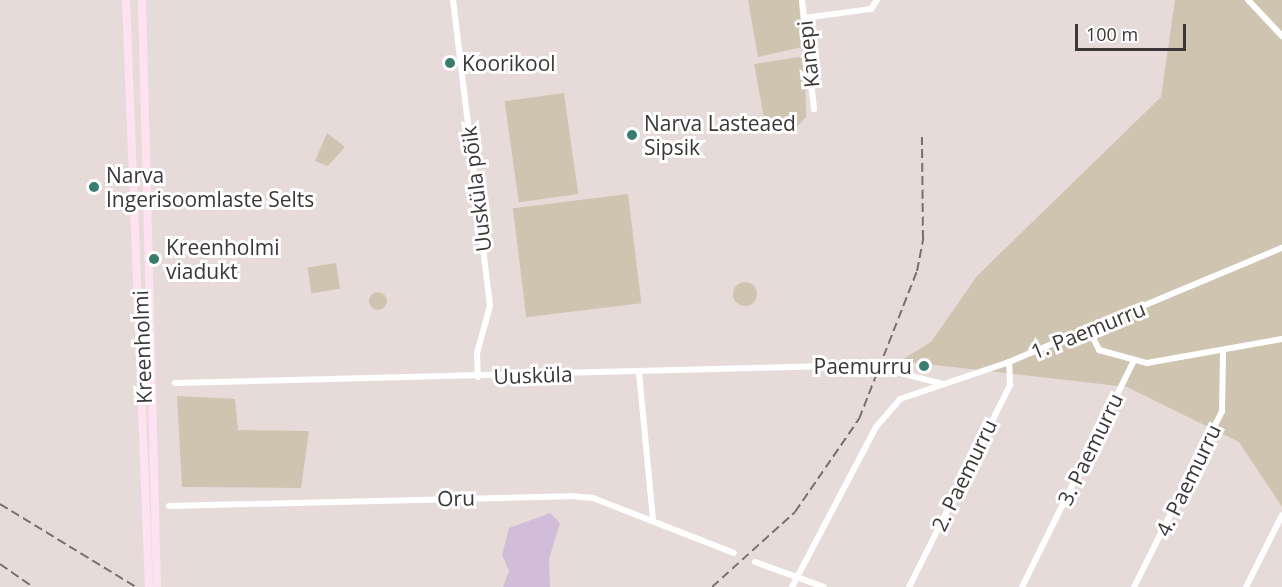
<!DOCTYPE html>
<html>
<head>
<meta charset="utf-8">
<style>
  body { margin:0 }
  #map { position:relative; width:1282px; height:587px; overflow:hidden; background:#e7dbda; font-family:"Open Sans",sans-serif }
  div>[style] { position:absolute }
  .green>* { inset:0; background:#cfc4b0; transform-origin:0 0 }
  .round { border-radius:50% }
  .water>* { inset:0; background:#d1bdd9 }
  .street>* { height:6px; margin:-3px; padding:0 3px; transform-origin:3px; border-radius:3px; background:#fff }
  .secondary>* { height:8px; margin:-4px; padding:0 4px; transform-origin:4px; border-radius:4px; background:#fee2f1 }
  .rail>* { height:2px; margin-top:-1px; transform-origin:0; background:repeating-linear-gradient(90deg,#77706f 0 9px,transparent 0 13.5px) }
  .dots>* { width:16px; height:16px; translate:-50% -50%; box-sizing:border-box; border:3px solid #fff; border-radius:50% }
  span { translate:-50% -50%; white-space:nowrap; text-align:center; line-height:1.15; -webkit-text-stroke:6px #fff; paint-order:stroke }
  .street-label { font-size:21px; color:#3b3736 }
  .poi-label { font-size:21px; color:#3b3736 }
  .left { translate:0 -50%; text-align:left }
  .right { translate:-100% -50%; text-align:right }
  .scale { position:absolute; left:1075px; top:24px; width:111px; height:27px; box-sizing:border-box; border:3px solid #3b3736; border-top:0; padding-left:8px; font-size:18px; line-height:21px; white-space:nowrap; color:#3b3736; -webkit-text-stroke:4px #fff; paint-order:stroke }
</style>
</head>
<body>
<div id="map">
  <div class="green">
    <div style="clip-path:polygon(748px 0,799px 0,802px 47px,758px 57px)"></div>
    <div style="clip-path:polygon(1175px 0,1282px 0,1282px 507px,1239px 442px,1127px 387px,900px 361px,931px 342px,977px 276px,1161px 97px)"></div>
    <div style="clip-path:polygon(799px 57px,805px 61px,806px 117px,793px 131px,767px 134px,754px 64px)"></div>
    <div style="left:564px;top:93px;width:102px;height:60px;rotate:82deg"></div>
    <div style="clip-path:polygon(327px 133px,345px 147px,328px 166px,315px 161px)"></div>
    <div style="left:628px;top:194px;width:110px;height:116px;rotate:83deg"></div>
    <div style="left:336px;top:263px;width:26px;height:29px;rotate:81deg"></div>
    <div class="round" style="left:733px;top:282px;width:24px;height:24px"></div>
    <div class="round" style="left:369px;top:292px;width:18px;height:18px"></div>
    <div style="clip-path:polygon(177px 396px,235px 399px,238px 430px,309px 431px,301px 488px,182px 487px)"></div>
  </div>
  <div class="water">
    <div style="clip-path:polygon(550px 513px,560px 523px,549px 559px,550px 587px,503px 587px,509px 571px,502px 555px,509px 528px)"></div>
  </div>
  <div class="street">
    <div style="left:453px;top:0;width:308px;rotate:83.1deg"></div>
    <div style="left:490px;top:306px;width:49px;rotate:105.5deg"></div>
    <div style="left:477px;top:353px;width:24px;rotate:88deg"></div>
    <div style="left:802px;top:0;width:110px;rotate:83.7deg"></div>
    <div style="left:1248px;top:0;width:50px;rotate:46.6deg"></div>
    <div style="left:804px;top:18px;width:68px;rotate:-7.7deg"></div>
    <div style="left:871px;top:9px;width:11px;rotate:-56deg"></div>
    <div style="left:1089px;top:330px;width:22px;rotate:63deg"></div>
    <div style="left:1099px;top:350px;width:50px;rotate:15.2deg"></div>
    <div style="left:1147px;top:363px;width:137px;rotate:-10.1deg"></div>
    <div style="left:639px;top:372px;width:150px;rotate:84.6deg"></div>
    <div style="left:175px;top:383px;width:694px;rotate:-1.49deg"></div>
    <div style="left:869px;top:365px;width:76px;rotate:14.4deg"></div>
    <div style="left:169px;top:506px;width:401px;rotate:-1.4deg"></div>
    <div style="left:570px;top:496px;width:23px;rotate:5deg"></div>
    <div style="left:593px;top:498px;width:151px;rotate:21.3deg"></div>
    <div style="left:755px;top:562px;width:73px;rotate:19.9deg"></div>
    <div style="left:792px;top:587px;width:181px;rotate:-62.3deg"></div>
    <div style="left:876px;top:427px;width:37px;rotate:-49deg"></div>
    <div style="left:900px;top:399px;width:115px;rotate:-18.7deg"></div>
    <div style="left:1009px;top:362px;width:296px;rotate:-22.7deg"></div>
    <div style="left:909px;top:587px;width:226px;rotate:-63.4deg"></div>
    <div style="left:1010px;top:385px;width:23px;rotate:-92deg"></div>
    <div style="left:1022px;top:587px;width:251px;rotate:-63.7deg"></div>
    <div style="left:1134px;top:587px;width:197px;rotate:-63.4deg"></div>
    <div style="left:1222px;top:411px;width:60px;rotate:-89deg"></div>
    <div style="left:1246px;top:587px;width:80px;rotate:-63.4deg"></div>
  </div>
  <div class="secondary">
    <div style="left:126px;top:0;width:587px;rotate:87.76deg"></div>
    <div style="left:142px;top:0;width:587px;rotate:88.54deg"></div>
  </div>
  <div class="rail">
    <div style="left:0;top:504px;width:159px;rotate:31.4deg"></div>
    <div style="left:0;top:564px;width:40px;rotate:34.9deg"></div>
    <div style="left:712px;top:587px;width:112px;rotate:-42.1deg"></div>
    <div style="left:795px;top:512px;width:113px;rotate:-55.5deg"></div>
    <div style="left:859px;top:419px;width:159px;rotate:-68.6deg"></div>
    <div style="left:917px;top:271px;width:33px;rotate:-79deg"></div>
    <div style="left:923px;top:239px;width:102px;rotate:-90.6deg"></div>
  </div>
  <div class="dots">
    <div style="left:450px;top:63px;background:#3a7c6d"></div>
    <div style="left:632px;top:135px;background:#3a7c6d"></div>
    <div style="left:94px;top:187px;background:#3a7c6d"></div>
    <div style="left:154px;top:259px;background:#3a7c6d"></div>
    <div style="left:924px;top:366px;background:#3a7c6d"></div>
  </div>
  <div class="street-label">
    <span style="left:808px;top:54px;rotate:-96deg">Kanepi</span>
    <span style="left:476px;top:189px;rotate:-97deg">Uusküla põik</span>
    <span style="left:1088px;top:330px;rotate:-22deg">1. Paemurru</span>
    <span style="left:142px;top:347px;rotate:-92deg">Kreenholmi</span>
    <span style="left:533px;top:375px;rotate:-2deg">Uusküla</span>
    <span style="left:1090px;top:449px;rotate:-64deg">3. Paemurru</span>
    <span style="left:964px;top:475px;rotate:-64deg">2. Paemurru</span>
    <span style="left:1188px;top:480px;rotate:-64deg">4. Paemurru</span>
    <span style="left:456px;top:498px;rotate:-1deg">Oru</span>
  </div>
  <div class="poi-label">
    <span class="left" style="left:462px;top:63px">Koorikool</span>
    <span class="left" style="left:644px;top:135px">Narva Lasteaed<br>Sipsik</span>
    <span class="left" style="left:106px;top:187px">Narva<br>Ingerisoomlaste Selts</span>
    <span class="left" style="left:166px;top:259px">Kreenholmi<br>viadukt</span>
    <span class="right" style="left:912px;top:366px">Paemurru</span>
  </div>
  <div class="scale">100 m</div>
</div>
</body>
</html>
